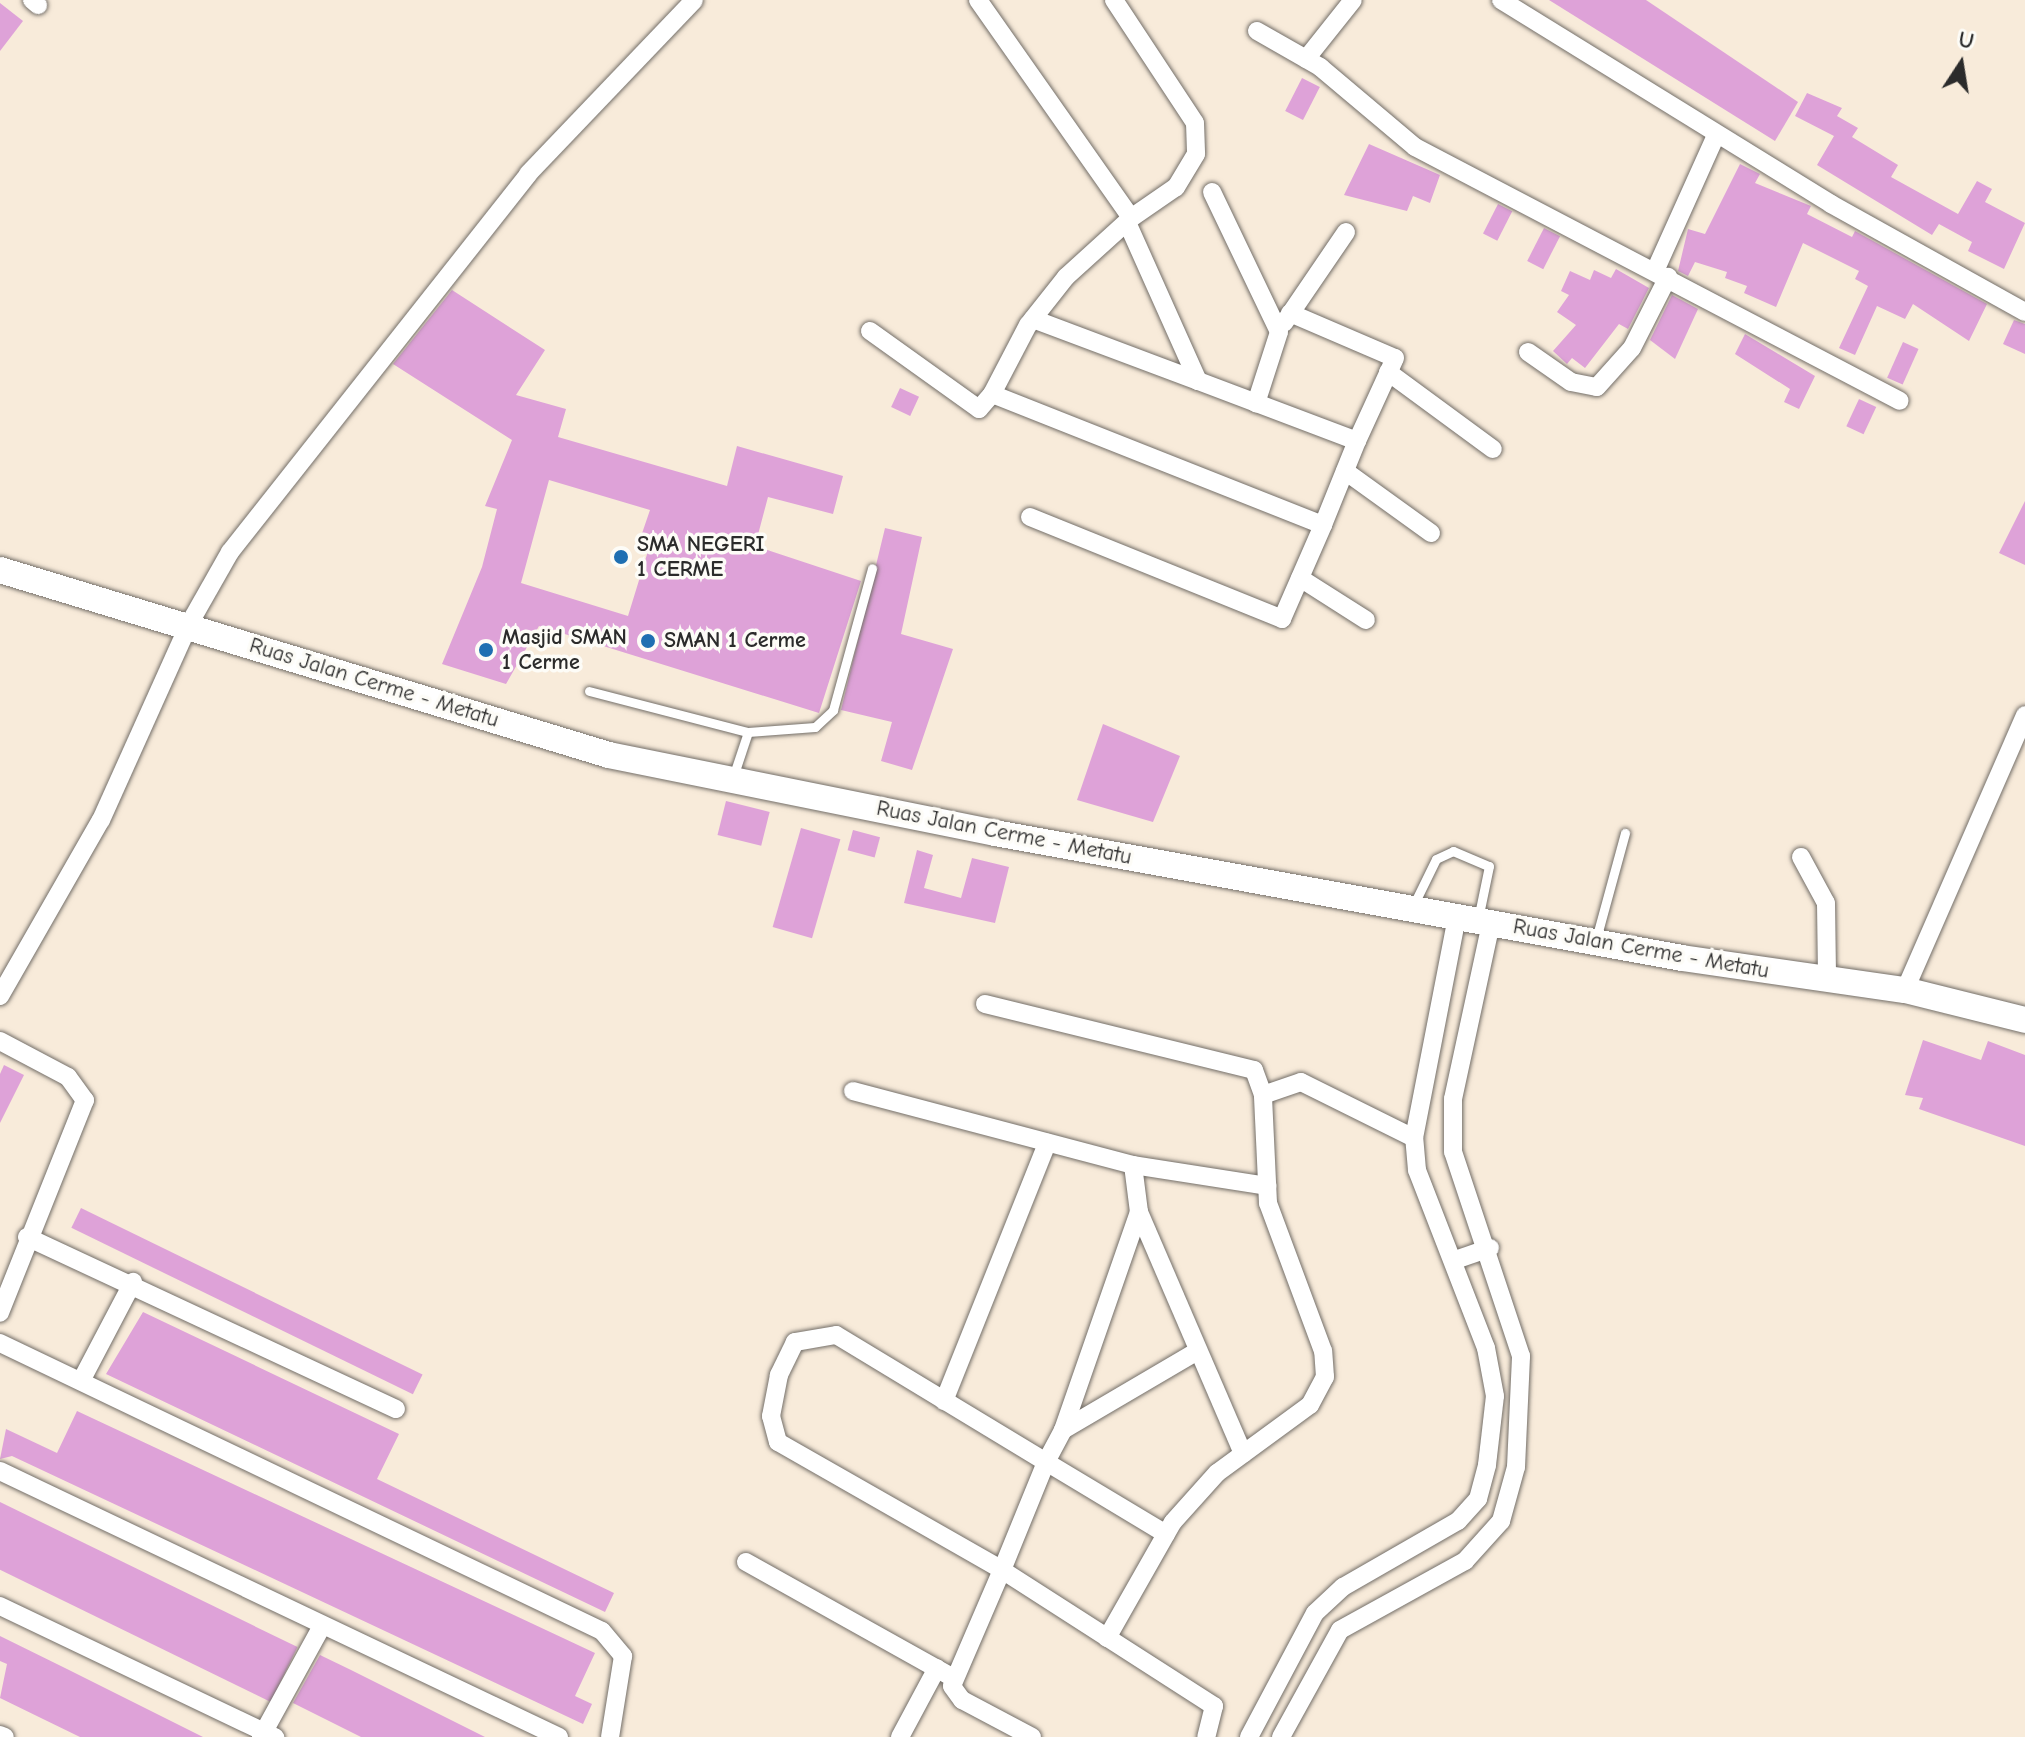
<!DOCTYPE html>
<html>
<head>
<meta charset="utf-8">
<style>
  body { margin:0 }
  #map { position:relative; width:2025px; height:1737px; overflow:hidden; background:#f8ebda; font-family:"Comic Neue",sans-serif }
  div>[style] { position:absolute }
  .building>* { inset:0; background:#dea2d8; transform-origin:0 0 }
  .roads { filter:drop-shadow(0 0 2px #736e68) drop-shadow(0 0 2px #736e68) }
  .service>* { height:9px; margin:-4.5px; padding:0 4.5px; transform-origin:4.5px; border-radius:4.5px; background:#fff }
  .minor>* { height:18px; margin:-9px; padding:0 9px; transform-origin:9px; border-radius:9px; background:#fff }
  .secondary>* { height:26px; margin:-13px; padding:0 13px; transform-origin:13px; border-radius:13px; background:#fff }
  .dots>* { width:22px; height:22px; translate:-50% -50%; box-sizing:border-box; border:4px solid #fdfcf7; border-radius:50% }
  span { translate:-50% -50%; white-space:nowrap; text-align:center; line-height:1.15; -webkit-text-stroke:7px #fdfcf7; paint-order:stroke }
  .poi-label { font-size:22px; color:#2b2b2b; font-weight:700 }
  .left { translate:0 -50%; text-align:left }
  .street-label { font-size:22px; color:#2b2b2b }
  .north { position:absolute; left:1921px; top:24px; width:80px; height:80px; -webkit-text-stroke:6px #fdfcf7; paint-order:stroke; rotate:12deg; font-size:22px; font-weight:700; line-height:32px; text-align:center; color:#2b2b2b }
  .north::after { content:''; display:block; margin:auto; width:28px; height:36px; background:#2b2b2b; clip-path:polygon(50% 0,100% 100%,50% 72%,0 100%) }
</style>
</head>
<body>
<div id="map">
  <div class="building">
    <div style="clip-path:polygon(1549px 0,1646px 0,1798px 102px,1775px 141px)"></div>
    <div style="clip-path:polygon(0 3px,23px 21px,0 51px)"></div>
    <div style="left:1302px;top:78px;width:20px;height:37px;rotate:27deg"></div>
    <div style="clip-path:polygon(1807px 93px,1842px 108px,1837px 116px,1858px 128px,1852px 137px,1898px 165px,1891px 177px,1958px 214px,1977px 181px,1992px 189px,1985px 202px,2025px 223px,2004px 269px,1968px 251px,1972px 242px,1939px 224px,1932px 235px,1817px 165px,1834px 136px,1795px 116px)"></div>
    <div style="clip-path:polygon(1369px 144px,1440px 175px,1430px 203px,1413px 196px,1407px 211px,1344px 195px)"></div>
    <div style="clip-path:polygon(1740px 164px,1760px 174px,1755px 183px,1811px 206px,1807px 214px,1852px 237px,1855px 231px,1987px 304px,1969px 341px,1913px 304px,1905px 319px,1877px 306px,1855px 355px,1839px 348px,1868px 286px,1855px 279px,1859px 271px,1803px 243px,1776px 307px,1744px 293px,1747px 286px,1725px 278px,1727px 272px,1695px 262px,1688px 276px,1678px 271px,1688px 229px,1705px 234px)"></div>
    <div style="left:1498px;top:204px;width:16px;height:33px;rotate:27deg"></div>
    <div style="left:1544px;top:228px;width:18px;height:37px;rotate:27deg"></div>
    <div style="clip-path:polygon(1616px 269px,1649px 288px,1628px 329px,1619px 324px,1585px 368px,1572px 358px,1567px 364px,1553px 351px,1576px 325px,1557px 312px,1569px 295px,1561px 291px,1570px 271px,1590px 280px,1594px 270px,1611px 278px)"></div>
    <div style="clip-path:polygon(evenodd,452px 290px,545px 350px,516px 395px,566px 409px,558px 437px,727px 486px,737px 446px,843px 476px,833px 514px,768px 497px,755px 546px,861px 581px,819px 713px,539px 626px,506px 684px,442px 664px,482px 567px,497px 509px,485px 506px,512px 440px,393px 364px,452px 290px,549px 480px,650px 510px,637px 548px,648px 551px,628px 616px,521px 583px,549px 480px)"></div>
    <div style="clip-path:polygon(1672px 295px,1698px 309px,1675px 359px,1650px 340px)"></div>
    <div style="clip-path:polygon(2014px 320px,2025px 324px,2025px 354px,2003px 344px)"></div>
    <div style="clip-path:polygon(1745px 334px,1815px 376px,1799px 409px,1784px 402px,1790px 389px,1735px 354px)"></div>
    <div style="left:1903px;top:342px;width:17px;height:39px;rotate:24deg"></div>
    <div style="left:900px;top:388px;width:21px;height:21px;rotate:25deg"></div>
    <div style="left:1859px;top:399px;width:19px;height:30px;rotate:25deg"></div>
    <div style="clip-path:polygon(2025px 501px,2025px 565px,1999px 553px)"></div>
    <div style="clip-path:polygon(885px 528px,922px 537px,901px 634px,953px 649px,912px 770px,881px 761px,892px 722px,841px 710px)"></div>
    <div style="clip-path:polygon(1103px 724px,1180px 756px,1153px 822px,1077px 800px)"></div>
    <div style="left:726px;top:801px;width:45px;height:35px;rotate:14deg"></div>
    <div style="left:801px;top:828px;width:41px;height:103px;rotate:16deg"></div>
    <div style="left:853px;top:830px;width:28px;height:21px;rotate:15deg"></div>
    <div style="clip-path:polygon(917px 850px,933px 855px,924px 888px,961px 898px,972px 858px,1009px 867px,995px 923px,904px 903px)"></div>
    <div style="clip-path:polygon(1923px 1040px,1981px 1060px,1988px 1041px,2025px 1055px,2025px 1146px,1919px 1109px,1923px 1098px,1905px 1095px)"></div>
    <div style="clip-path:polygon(4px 1065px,24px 1075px,0 1123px,0 1074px)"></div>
    <div style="left:81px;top:1208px;width:380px;height:22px;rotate:26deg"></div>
    <div style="clip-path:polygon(143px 1312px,399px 1434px,377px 1479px,614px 1593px,605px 1612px,106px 1374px)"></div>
    <div style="clip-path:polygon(77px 1411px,595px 1653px,575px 1696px,592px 1704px,583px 1724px,12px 1456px,0 1459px,6px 1429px,57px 1453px)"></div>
    <div style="left:0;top:1502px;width:331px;height:61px;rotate:26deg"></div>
    <div style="clip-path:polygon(0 1636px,67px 1669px,203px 1737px,80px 1737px,43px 1719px,0 1698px,7px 1664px,0 1661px)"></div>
    <div style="clip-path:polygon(320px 1655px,351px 1670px,485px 1737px,361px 1737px,293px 1703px)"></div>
  </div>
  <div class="roads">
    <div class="service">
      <div style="left:589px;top:691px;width:164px;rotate:14.5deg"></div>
      <div style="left:748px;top:732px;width:67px;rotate:-4.3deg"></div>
      <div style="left:815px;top:727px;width:25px;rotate:-43deg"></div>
      <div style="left:833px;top:710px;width:147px;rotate:-74.6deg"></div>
      <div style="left:733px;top:777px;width:47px;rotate:-71.6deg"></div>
      <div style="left:1413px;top:906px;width:52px;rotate:-63.9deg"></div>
      <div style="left:1436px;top:859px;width:19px;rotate:-25deg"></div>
      <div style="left:1453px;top:851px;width:39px;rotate:23deg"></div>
      <div style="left:1489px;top:866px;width:54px;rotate:101.7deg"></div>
      <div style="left:1596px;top:939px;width:110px;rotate:-74.7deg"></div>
    </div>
    <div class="minor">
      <div style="left:32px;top:0;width:8px;rotate:40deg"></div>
      <div style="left:978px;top:0;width:266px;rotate:54.9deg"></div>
      <div style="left:1114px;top:0;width:147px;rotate:56.6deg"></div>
      <div style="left:1195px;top:123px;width:31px;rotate:88deg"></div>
      <div style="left:1196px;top:154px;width:39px;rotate:121deg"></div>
      <div style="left:1176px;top:187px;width:55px;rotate:145.4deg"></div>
      <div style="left:1131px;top:218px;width:88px;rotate:137.8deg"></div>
      <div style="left:1066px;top:277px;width:61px;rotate:128.4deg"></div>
      <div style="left:1028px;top:325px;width:78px;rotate:117.6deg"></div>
      <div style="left:992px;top:394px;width:356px;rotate:21.6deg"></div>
      <div style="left:1323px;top:525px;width:91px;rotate:-68deg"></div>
      <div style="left:1357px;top:441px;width:170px;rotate:-159.3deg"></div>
      <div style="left:1198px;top:381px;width:174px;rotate:-114.1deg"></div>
      <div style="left:1501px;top:0;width:388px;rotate:31.7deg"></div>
      <div style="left:1831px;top:204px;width:222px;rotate:29.1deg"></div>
      <div style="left:1257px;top:31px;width:73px;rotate:29.7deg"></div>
      <div style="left:1320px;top:67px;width:124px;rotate:40.1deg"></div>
      <div style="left:1415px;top:147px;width:547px;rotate:27.64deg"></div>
      <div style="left:1306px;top:59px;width:75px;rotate:-51.5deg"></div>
      <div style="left:1212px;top:192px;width:155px;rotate:64.4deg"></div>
      <div style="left:1279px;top:332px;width:75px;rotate:107.9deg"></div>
      <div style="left:1655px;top:271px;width:149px;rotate:-65.8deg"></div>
      <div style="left:1290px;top:313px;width:114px;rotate:23.2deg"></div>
      <div style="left:1395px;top:358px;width:91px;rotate:114.6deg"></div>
      <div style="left:1033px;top:319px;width:176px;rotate:20.6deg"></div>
      <div style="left:1284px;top:323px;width:110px;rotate:-55.7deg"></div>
      <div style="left:870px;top:331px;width:134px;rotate:35.6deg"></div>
      <div style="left:979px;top:409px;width:20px;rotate:-49deg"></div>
      <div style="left:1528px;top:352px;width:52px;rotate:34.9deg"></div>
      <div style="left:1571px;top:382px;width:26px;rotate:11deg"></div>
      <div style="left:1597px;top:387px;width:52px;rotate:-48.1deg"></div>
      <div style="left:1632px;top:348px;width:80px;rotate:-63.1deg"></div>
      <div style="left:1388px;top:372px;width:130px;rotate:36.3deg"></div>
      <div style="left:1345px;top:471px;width:106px;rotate:35.8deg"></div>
      <div style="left:1030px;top:517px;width:272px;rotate:22deg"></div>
      <div style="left:1282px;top:619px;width:103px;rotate:-66.4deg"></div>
      <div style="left:1300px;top:578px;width:78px;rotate:32.5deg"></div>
      <div style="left:1801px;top:857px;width:52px;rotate:61.5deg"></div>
      <div style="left:1826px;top:903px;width:76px;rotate:89.2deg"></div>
      <div style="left:1905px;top:990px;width:300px;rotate:-66.4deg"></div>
      <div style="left:0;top:996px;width:203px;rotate:-60.2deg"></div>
      <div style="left:101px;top:820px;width:213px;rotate:-65.8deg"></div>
      <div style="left:188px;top:626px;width:85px;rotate:-60.4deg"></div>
      <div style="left:230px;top:552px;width:481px;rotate:-51.7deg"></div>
      <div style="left:528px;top:174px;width:240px;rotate:-46.3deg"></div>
      <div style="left:985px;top:1004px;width:277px;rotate:13.8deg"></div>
      <div style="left:1254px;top:1070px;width:27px;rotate:70deg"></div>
      <div style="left:0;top:1041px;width:77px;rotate:27.9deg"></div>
      <div style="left:68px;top:1077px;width:29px;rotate:54deg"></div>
      <div style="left:85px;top:1100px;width:229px;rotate:111.8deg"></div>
      <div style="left:853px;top:1091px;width:290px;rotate:14.8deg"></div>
      <div style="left:1139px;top:1212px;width:263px;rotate:66.7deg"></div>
      <div style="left:27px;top:1237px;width:407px;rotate:25deg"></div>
      <div style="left:1455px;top:1260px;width:37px;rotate:-19deg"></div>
      <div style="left:0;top:1343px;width:667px;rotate:25.57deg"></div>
      <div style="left:602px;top:1631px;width:33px;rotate:50deg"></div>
      <div style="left:623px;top:1656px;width:82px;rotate:99.1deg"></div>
      <div style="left:81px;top:1381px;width:112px;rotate:-62.3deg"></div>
      <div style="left:944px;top:1401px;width:278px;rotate:-68.2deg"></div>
      <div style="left:1063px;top:1430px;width:154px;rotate:-30.4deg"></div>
      <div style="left:0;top:1471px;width:619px;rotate:25.45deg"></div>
      <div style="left:1166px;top:1534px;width:140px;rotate:-149deg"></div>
      <div style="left:1046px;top:1462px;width:245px;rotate:-148.8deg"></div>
      <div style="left:836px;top:1335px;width:42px;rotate:170.3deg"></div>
      <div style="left:795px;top:1342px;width:37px;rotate:116deg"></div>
      <div style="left:779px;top:1375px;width:42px;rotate:101deg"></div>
      <div style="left:771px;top:1416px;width:27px;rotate:75deg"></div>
      <div style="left:778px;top:1442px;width:258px;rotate:29.7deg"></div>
      <div style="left:1002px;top:1570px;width:117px;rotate:-67.8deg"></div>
      <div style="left:1046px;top:1462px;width:36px;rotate:-62deg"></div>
      <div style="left:1063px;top:1430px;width:231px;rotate:-70.8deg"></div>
      <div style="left:1139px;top:1212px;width:47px;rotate:-97.3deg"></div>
      <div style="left:1133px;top:1165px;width:136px;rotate:8.9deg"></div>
      <div style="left:746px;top:1562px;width:236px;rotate:29.2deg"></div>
      <div style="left:0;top:1606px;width:305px;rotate:25.5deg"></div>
      <div style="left:1107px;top:1638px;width:133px;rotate:-60.4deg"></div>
      <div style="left:1173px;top:1522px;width:66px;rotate:-48.1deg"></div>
      <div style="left:1217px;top:1473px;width:115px;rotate:-36.2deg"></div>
      <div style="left:1310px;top:1405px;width:32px;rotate:-62deg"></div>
      <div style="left:1325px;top:1377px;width:26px;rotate:-94deg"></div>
      <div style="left:1323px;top:1351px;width:158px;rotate:-110.4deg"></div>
      <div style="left:1268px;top:1203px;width:108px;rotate:-92.7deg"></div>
      <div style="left:1263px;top:1095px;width:40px;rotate:-18.9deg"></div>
      <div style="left:1301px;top:1082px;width:126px;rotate:26.4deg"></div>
      <div style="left:0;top:1735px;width:5px;rotate:22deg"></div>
      <div style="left:261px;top:1737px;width:127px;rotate:-61.2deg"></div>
      <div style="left:900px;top:1737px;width:78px;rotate:-61.8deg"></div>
      <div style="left:1032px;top:1737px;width:79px;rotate:-152.1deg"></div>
      <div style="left:962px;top:1700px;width:17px;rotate:-126deg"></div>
      <div style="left:952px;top:1686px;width:126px;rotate:-66.7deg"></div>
      <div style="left:1002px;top:1570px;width:252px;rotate:32.7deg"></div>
      <div style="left:1214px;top:1706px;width:32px;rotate:104deg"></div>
      <div style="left:1249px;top:1737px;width:140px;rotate:-62deg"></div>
      <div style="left:1315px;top:1613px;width:38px;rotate:-43deg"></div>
      <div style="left:1343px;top:1587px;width:133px;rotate:-29.9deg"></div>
      <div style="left:1458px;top:1521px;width:30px;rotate:-48deg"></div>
      <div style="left:1478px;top:1499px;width:35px;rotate:-75deg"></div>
      <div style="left:1487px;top:1465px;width:69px;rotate:-83.4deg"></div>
      <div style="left:1495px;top:1396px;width:49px;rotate:-100.6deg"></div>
      <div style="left:1486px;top:1348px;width:191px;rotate:-111.2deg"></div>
      <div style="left:1417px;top:1170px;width:32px;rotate:-95deg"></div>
      <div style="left:1414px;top:1138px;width:225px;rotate:-79deg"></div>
      <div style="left:1281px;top:1737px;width:122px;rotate:-61.1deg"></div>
      <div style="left:1340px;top:1630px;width:143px;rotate:-28.9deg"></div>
      <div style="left:1465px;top:1561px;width:54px;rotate:-48deg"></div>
      <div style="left:1501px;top:1521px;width:56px;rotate:-74.5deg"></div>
      <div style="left:1516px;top:1467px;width:111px;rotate:-87.4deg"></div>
      <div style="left:1521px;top:1356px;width:215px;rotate:-108.4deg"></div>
      <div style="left:1453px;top:1152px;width:53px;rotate:-90deg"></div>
      <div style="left:1453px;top:1099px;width:180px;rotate:-77.8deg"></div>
    </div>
    <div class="secondary">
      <div style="left:0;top:570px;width:636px;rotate:16.9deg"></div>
      <div style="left:609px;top:755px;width:394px;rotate:11.4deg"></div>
      <div style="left:995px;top:833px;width:698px;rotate:10.31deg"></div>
      <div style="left:1682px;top:958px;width:225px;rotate:8.2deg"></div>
      <div style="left:1905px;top:990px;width:124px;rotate:14deg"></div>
    </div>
  </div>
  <div class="dots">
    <div style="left:621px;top:557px;background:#1f6fb2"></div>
    <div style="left:648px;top:641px;background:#1f6fb2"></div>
    <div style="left:486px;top:650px;background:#1f6fb2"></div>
  </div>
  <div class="poi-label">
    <span class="left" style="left:637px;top:557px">SMA NEGERI<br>1 CERME</span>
    <span class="left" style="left:502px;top:650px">Masjid SMAN<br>1 Cerme</span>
    <span class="left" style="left:664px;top:641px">SMAN 1 Cerme</span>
  </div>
  <div class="street-label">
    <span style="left:374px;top:683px;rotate:17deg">Ruas Jalan Cerme - Metatu</span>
    <span style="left:1004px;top:833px;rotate:11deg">Ruas Jalan Cerme - Metatu</span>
    <span style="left:1641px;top:949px;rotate:10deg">Ruas Jalan Cerme - Metatu</span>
  </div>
  <div class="north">U</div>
</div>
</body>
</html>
